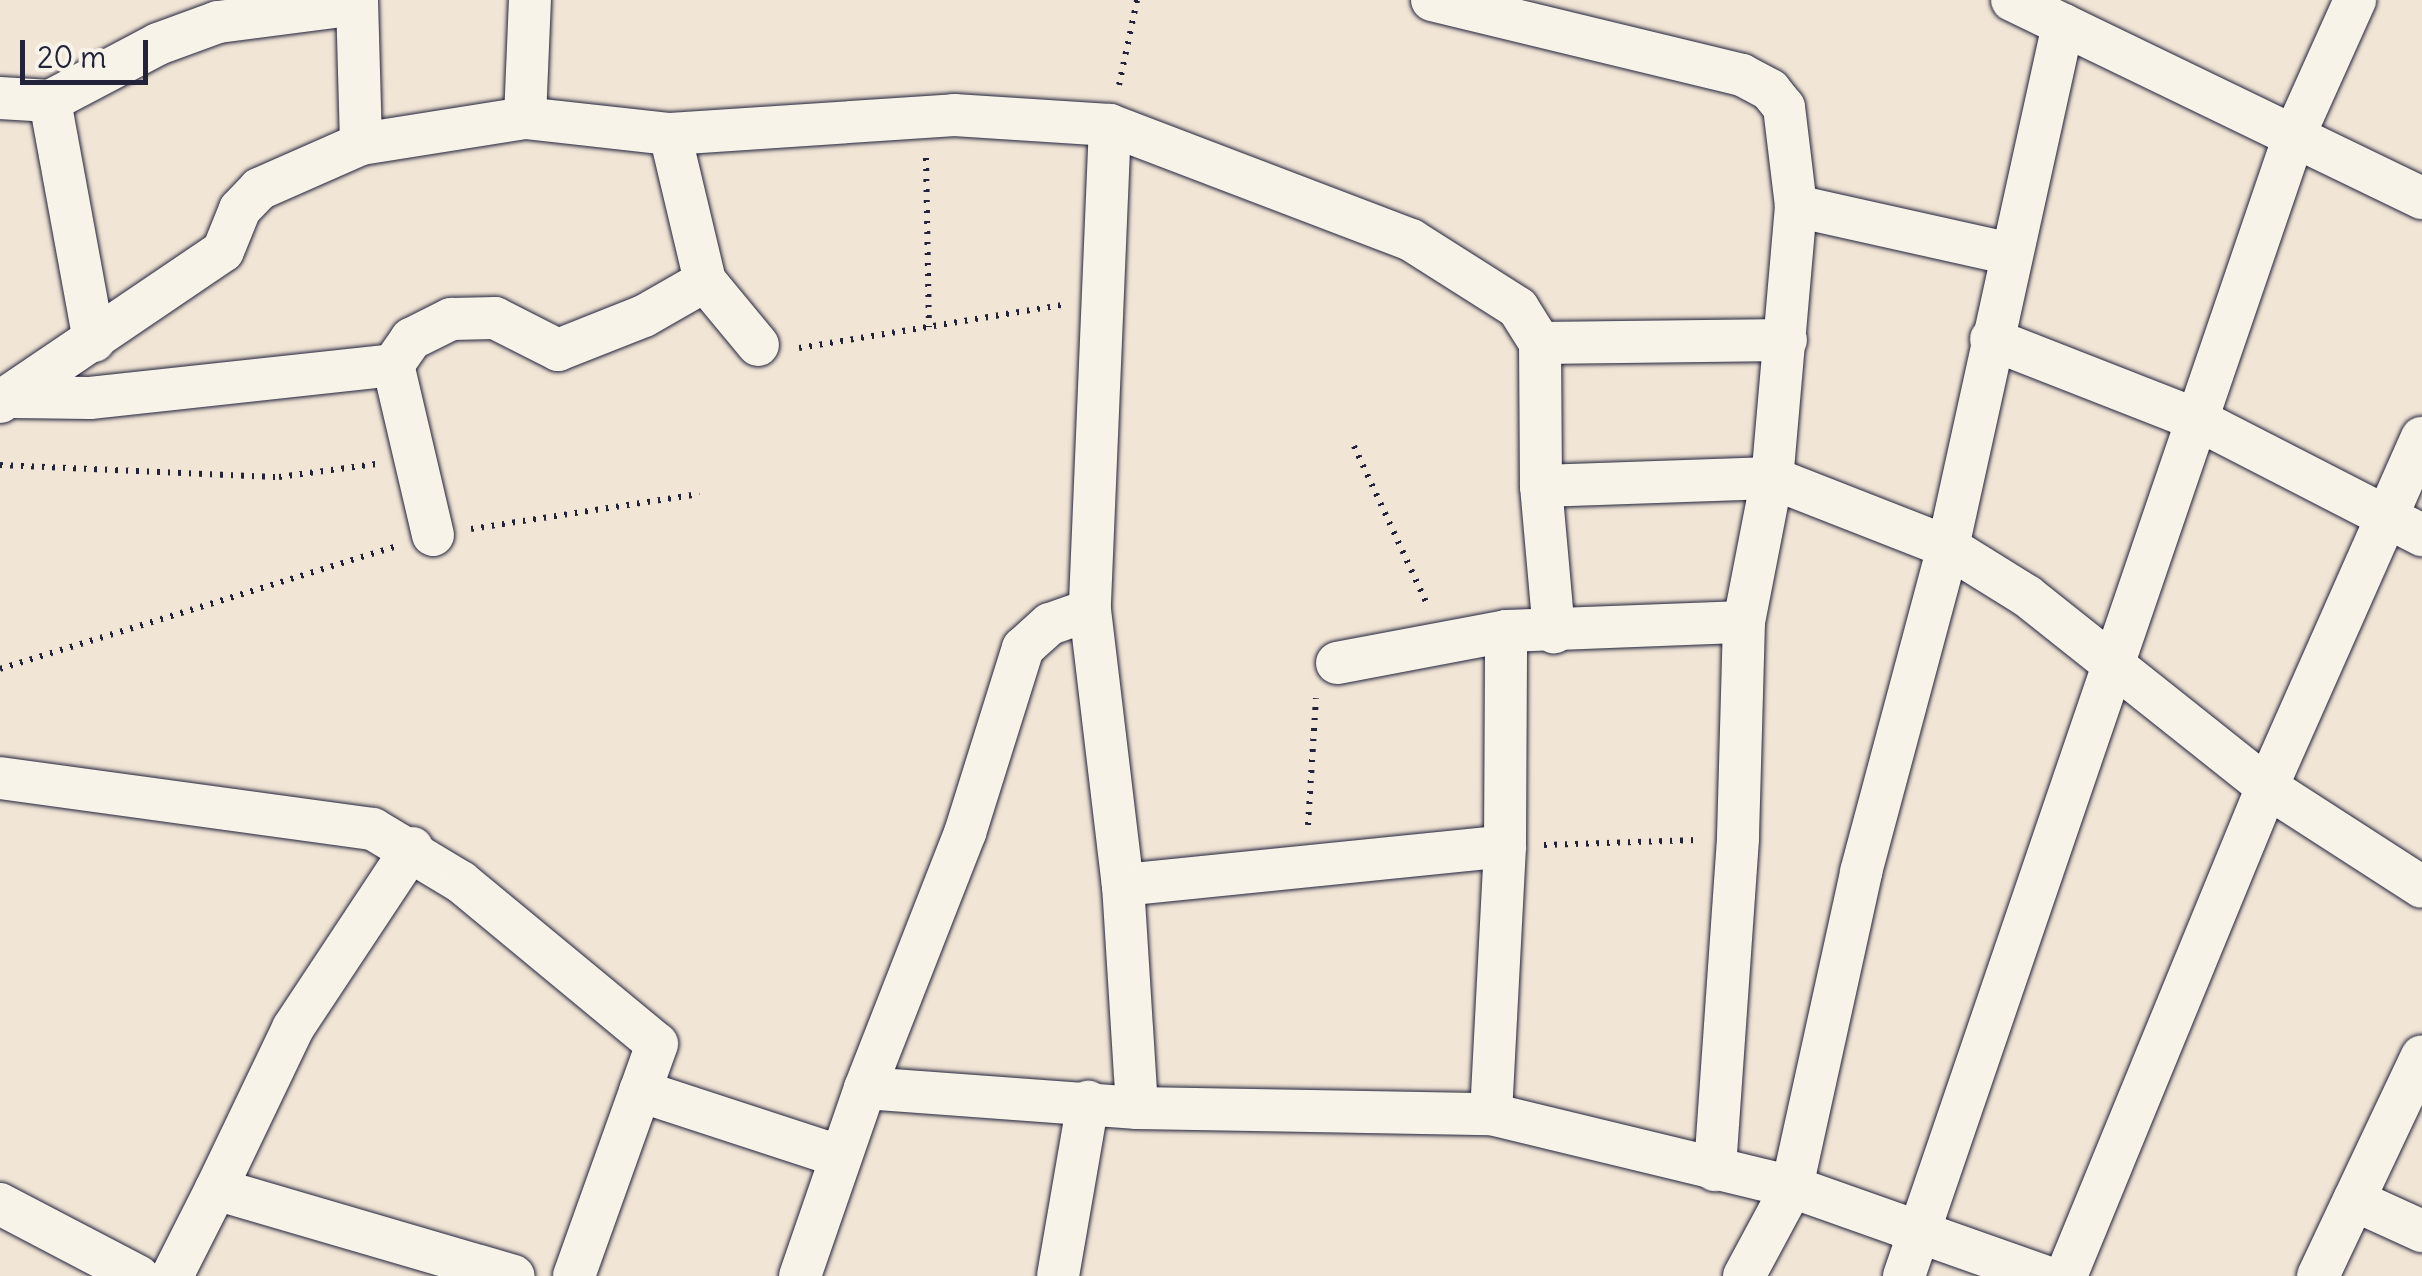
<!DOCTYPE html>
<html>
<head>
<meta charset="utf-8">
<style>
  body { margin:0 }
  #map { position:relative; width:2422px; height:1276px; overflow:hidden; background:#f1e5d5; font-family:Delius,sans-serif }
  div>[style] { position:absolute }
  .path>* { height:6px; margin-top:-3px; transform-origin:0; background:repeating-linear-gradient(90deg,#22223b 0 2.5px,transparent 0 10.5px) }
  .roads { filter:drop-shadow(0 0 2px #22223b) drop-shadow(0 0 2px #22223b) }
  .minor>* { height:42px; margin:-21px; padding:0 21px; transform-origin:21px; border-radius:21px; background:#f7f3e8 }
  span { translate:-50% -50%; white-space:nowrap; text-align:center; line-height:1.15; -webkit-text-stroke:8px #f7f3e8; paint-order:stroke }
  .scale { position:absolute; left:20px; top:40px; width:128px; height:45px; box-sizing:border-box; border:5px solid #22223b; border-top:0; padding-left:12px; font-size:30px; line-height:35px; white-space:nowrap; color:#22223b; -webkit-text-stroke:8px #f7f3e8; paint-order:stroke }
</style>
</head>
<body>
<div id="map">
  <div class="path">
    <div style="left:1119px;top:85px;width:87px;rotate:-78deg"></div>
    <div style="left:926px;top:158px;width:169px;rotate:89deg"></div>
    <div style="left:799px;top:348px;width:267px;rotate:-9.3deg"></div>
    <div style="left:1354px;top:446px;width:174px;rotate:65.2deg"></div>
    <div style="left:0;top:465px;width:279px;rotate:2.5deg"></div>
    <div style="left:279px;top:477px;width:98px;rotate:-7.6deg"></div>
    <div style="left:471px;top:529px;width:231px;rotate:-8.7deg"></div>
    <div style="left:0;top:669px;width:413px;rotate:-17.2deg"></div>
    <div style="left:1308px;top:825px;width:127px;rotate:-86.4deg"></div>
    <div style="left:1544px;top:845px;width:153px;rotate:-1.9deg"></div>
  </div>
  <div class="roads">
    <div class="minor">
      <div style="left:357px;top:0;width:144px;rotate:88.4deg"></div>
      <div style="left:1432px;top:0;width:319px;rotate:13.6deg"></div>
      <div style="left:1742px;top:75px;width:32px;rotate:28deg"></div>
      <div style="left:1770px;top:90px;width:22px;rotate:51deg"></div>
      <div style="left:1784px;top:107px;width:100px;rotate:83.1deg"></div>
      <div style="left:1796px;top:206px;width:273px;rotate:95deg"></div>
      <div style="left:1772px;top:478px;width:147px;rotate:101deg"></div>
      <div style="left:1744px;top:622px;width:217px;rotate:91.6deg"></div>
      <div style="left:1738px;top:839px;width:332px;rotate:94deg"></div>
      <div style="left:2012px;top:0;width:455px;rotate:25.8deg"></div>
      <div style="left:0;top:98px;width:50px;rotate:3.4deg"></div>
      <div style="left:50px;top:101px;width:122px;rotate:-27.8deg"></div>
      <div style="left:158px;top:44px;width:64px;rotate:-20.1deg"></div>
      <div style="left:218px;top:22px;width:139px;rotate:-7.4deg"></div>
      <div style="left:50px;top:101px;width:244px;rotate:79.6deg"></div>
      <div style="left:525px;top:118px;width:118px;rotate:-87.6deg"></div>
      <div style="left:1110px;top:125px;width:485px;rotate:92.4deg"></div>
      <div style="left:1090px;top:610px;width:277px;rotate:83.2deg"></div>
      <div style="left:1123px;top:885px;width:384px;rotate:-5.8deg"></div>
      <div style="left:670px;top:134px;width:151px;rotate:76.6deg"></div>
      <div style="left:705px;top:281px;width:83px;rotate:50.4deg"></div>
      <div style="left:1796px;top:206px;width:219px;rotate:12.6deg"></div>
      <div style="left:1991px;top:339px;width:222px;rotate:21.4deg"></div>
      <div style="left:2198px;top:420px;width:252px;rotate:27.2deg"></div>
      <div style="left:1540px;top:343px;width:246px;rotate:-0.7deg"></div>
      <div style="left:14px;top:397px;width:76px;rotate:0.8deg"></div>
      <div style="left:90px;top:398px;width:305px;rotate:-6.2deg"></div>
      <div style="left:0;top:402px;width:269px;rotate:-34.1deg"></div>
      <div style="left:223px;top:251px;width:45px;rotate:-68deg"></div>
      <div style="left:240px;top:209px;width:28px;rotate:-46deg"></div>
      <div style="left:259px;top:189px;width:111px;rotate:-23.8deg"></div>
      <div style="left:361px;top:144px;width:166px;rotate:-9deg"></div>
      <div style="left:525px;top:118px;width:146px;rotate:6.3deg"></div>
      <div style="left:670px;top:134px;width:285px;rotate:-3.8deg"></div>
      <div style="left:954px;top:115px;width:156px;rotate:3.7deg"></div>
      <div style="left:1110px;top:125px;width:322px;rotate:20.9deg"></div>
      <div style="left:1411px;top:240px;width:127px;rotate:32.4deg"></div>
      <div style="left:1518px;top:308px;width:41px;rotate:57.8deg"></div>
      <div style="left:1540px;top:343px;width:143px;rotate:89.6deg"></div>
      <div style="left:1541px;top:486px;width:147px;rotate:84.9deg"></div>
      <div style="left:1541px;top:486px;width:231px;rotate:-2deg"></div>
      <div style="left:1772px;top:478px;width:189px;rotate:21.4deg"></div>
      <div style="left:1948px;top:547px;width:93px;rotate:31.8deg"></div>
      <div style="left:2027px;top:596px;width:307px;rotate:38.5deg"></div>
      <div style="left:2267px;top:787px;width:184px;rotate:32.8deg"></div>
      <div style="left:433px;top:535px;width:175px;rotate:-103.2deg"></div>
      <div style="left:393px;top:365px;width:32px;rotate:-55deg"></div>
      <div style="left:411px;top:339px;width:45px;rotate:-26.6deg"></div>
      <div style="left:451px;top:319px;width:44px;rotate:-1.3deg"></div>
      <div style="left:495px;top:318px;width:71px;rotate:26.9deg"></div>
      <div style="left:558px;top:350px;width:92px;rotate:-21.6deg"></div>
      <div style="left:644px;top:316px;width:70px;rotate:-29.8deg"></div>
      <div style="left:1337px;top:663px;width:172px;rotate:-10.7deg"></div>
      <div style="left:1506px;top:631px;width:238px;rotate:-2.2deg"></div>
      <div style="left:0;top:778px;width:376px;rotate:7.8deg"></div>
      <div style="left:373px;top:829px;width:103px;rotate:31.1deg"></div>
      <div style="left:461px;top:882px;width:254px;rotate:39.6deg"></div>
      <div style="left:657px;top:1044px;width:246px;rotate:109.7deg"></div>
      <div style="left:1123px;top:885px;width:223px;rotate:86.4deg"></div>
      <div style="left:865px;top:1088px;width:274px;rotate:-68.6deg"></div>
      <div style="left:965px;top:833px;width:194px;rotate:-72.6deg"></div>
      <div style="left:1023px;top:648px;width:36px;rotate:-42deg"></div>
      <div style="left:1050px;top:624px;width:42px;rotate:-19.3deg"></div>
      <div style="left:640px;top:1091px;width:209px;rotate:18.1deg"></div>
      <div style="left:1491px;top:1114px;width:268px;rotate:-87deg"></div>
      <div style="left:1505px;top:846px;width:215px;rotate:-89.7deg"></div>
      <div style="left:216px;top:1189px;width:178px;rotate:-64.4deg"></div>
      <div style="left:293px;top:1028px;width:216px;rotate:-56.5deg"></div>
      <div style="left:2354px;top:1200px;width:75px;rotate:24.5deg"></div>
      <div style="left:0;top:1204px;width:156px;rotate:27.6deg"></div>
      <div style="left:172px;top:1276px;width:97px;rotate:-63.2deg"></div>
      <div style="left:216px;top:1189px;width:310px;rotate:16.3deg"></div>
      <div style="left:800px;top:1276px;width:199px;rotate:-70.9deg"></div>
      <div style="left:865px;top:1088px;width:273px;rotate:4.2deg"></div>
      <div style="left:1137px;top:1108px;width:354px;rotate:1deg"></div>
      <div style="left:1491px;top:1114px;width:310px;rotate:13.6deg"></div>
      <div style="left:1792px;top:1187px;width:267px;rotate:19.5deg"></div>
      <div style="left:1058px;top:1276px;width:177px;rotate:-80.2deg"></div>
      <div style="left:1744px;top:1276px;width:101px;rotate:-61.7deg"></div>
      <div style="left:1792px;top:1187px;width:322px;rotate:-77.6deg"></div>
      <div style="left:1861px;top:872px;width:336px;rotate:-75deg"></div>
      <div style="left:1948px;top:547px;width:535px;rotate:-77.58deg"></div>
      <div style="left:1904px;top:1276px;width:1205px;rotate:-71.11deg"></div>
      <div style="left:2294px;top:136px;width:149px;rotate:-65.8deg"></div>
      <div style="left:2066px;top:1276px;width:529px;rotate:-67.66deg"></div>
      <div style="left:2267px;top:787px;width:382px;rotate:-66.1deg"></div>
      <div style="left:2318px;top:1276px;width:243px;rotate:-64.7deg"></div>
    </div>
  </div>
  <div class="scale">20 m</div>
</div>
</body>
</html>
